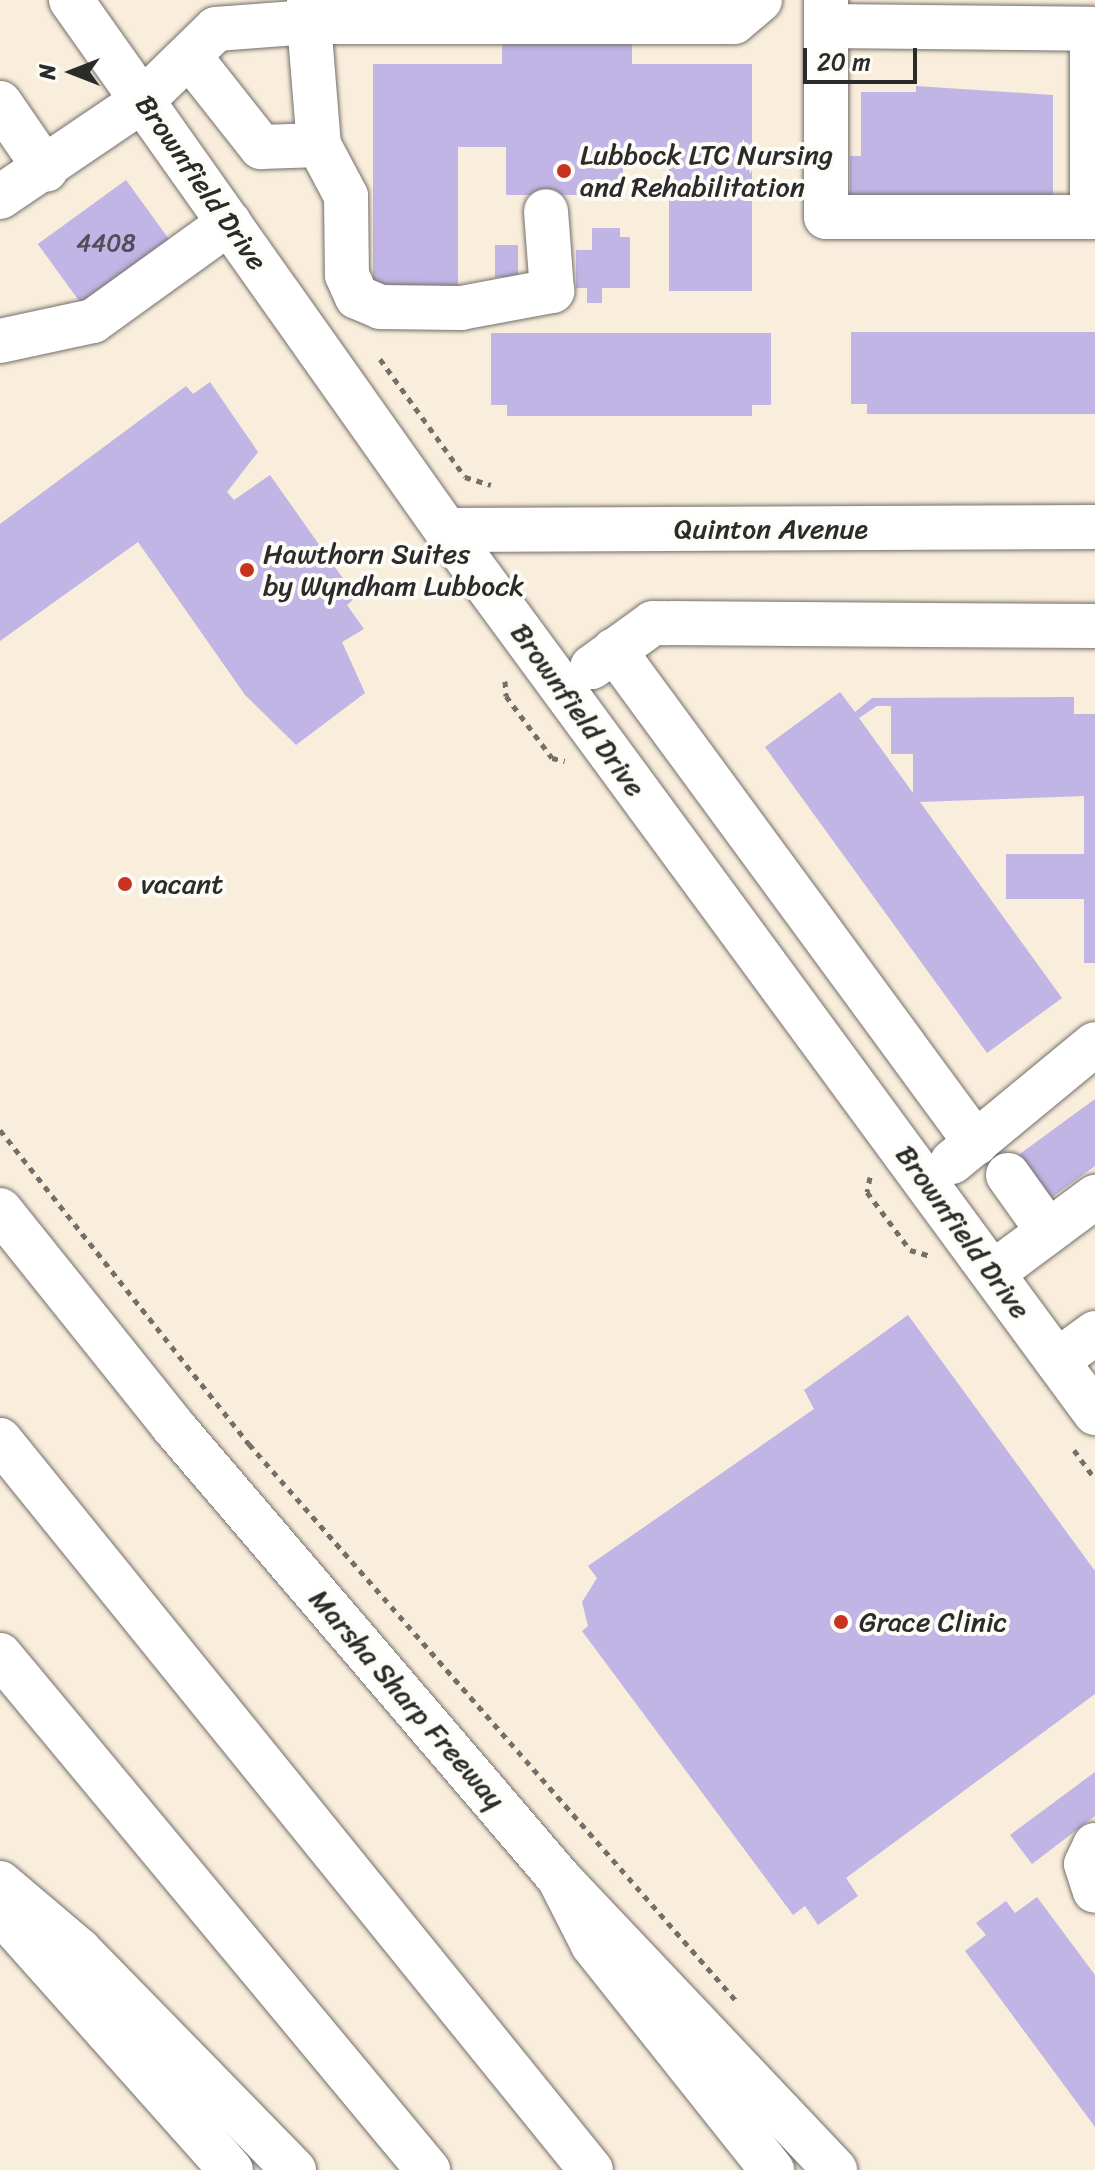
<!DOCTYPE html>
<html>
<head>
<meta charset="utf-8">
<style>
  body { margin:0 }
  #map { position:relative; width:1095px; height:2170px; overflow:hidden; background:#f9eddc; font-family:Sriracha,sans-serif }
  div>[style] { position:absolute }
  .building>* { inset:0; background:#c0b5e4; transform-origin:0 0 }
  .path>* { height:5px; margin-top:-2.5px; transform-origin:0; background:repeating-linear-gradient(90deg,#736f69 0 6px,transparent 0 12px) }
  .roads { filter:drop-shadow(0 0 2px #736f69) drop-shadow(0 0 2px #736f69) }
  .minor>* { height:44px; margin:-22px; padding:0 22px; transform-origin:22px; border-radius:22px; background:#fff }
  .major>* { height:44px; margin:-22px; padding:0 22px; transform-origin:22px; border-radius:22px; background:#fff }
  .highway>* { height:44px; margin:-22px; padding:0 22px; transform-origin:22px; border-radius:22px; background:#fff }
  .dots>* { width:22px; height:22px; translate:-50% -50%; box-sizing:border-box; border:4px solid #fdfcf7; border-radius:50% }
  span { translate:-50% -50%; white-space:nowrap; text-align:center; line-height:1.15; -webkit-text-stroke:8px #fdfcf7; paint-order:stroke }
  .number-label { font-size:24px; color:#504e59 }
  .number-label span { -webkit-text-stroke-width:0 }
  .poi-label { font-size:28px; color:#2b2b2b }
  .left { translate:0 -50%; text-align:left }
  .street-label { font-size:28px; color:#2b2b2b }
  .north { position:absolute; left:32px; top:32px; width:80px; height:80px; -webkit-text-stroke:6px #fdfcf7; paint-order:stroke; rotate:270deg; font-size:22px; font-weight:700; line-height:32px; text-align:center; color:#2b2b2b }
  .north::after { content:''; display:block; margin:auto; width:28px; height:36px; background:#2b2b2b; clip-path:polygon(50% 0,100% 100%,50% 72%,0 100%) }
  .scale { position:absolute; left:803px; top:48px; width:114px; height:36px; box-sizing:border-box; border:4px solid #2b2b2b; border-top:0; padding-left:10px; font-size:24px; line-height:28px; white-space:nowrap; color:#2b2b2b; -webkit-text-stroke:6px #fdfcf7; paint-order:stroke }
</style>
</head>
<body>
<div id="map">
  <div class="building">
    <div style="clip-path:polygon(632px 41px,632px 64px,752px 64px,752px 291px,669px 291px,669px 147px,623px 147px,623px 195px,506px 195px,506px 147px,458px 147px,458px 292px,373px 292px,373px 64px,502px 64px,502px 43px)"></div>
    <div style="clip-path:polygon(916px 86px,1053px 95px,1053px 202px,850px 202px,850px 156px,861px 156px,861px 92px,916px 92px)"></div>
    <div style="left:126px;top:180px;width:80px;height:109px;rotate:54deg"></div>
    <div style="clip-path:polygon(592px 228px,620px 228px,620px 237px,630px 237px,630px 288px,602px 288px,602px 303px,587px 303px,587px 288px,576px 288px,576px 250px,592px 250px)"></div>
    <div style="left:495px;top:245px;width:23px;height:32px"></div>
    <div style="clip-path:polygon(851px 332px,1095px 332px,1095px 414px,867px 414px,867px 404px,851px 404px)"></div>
    <div style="clip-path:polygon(491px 333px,771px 333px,771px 405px,752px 405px,752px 416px,507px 416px,507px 405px,491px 405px)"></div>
    <div style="clip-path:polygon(210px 382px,258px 452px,227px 492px,234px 500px,270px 475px,356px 597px,347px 605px,364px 629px,342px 642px,365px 693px,296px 745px,245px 695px,138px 542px,0 641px,0 524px,186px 386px,193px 394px)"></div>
    <div style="clip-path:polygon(evenodd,840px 692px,855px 712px,872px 698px,1074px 697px,1074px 714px,1095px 714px,1095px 963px,1084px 963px,1084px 899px,1006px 899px,1006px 854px,1084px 854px,1084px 796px,920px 802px,1062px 998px,987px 1053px,765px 747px,840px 692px,877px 706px,891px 706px,891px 754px,913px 754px,913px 793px,859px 718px,877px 706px)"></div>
    <div style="clip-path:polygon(1095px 1099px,1095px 1166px,1048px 1200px,1017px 1156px)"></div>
    <div style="clip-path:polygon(908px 1315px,1095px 1571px,1095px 1694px,846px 1878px,858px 1896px,818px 1925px,805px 1906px,793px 1915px,582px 1631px,588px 1626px,582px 1602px,597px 1578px,588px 1566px,814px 1409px,804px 1390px)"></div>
    <div style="clip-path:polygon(1095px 1772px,1095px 1816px,1032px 1864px,1010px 1835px)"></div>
    <div style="clip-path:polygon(1037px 1897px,1095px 1975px,1095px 2127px,965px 1951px,986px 1935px,976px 1923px,1006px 1901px,1015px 1913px)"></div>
  </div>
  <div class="path">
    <div style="left:380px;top:359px;width:145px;rotate:54.2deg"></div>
    <div style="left:465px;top:477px;width:27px;rotate:17deg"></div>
    <div style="left:505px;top:681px;width:15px;rotate:86deg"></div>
    <div style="left:506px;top:696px;width:77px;rotate:53.4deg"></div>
    <div style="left:552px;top:758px;width:13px;rotate:13deg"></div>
    <div style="left:0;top:1130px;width:401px;rotate:51.6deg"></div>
    <div style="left:249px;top:1444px;width:743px;rotate:48.82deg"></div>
    <div style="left:870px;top:1177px;width:15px;rotate:101deg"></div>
    <div style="left:867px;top:1192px;width:72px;rotate:53.4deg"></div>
    <div style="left:910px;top:1250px;width:19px;rotate:16deg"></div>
    <div style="left:1074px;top:1450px;width:36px;rotate:54deg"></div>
  </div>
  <div class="roads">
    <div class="minor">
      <div style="left:71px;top:0;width:649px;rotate:54.72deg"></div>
      <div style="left:446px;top:530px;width:1096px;rotate:53.68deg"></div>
      <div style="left:309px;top:0;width:22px;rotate:90deg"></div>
      <div style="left:309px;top:22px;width:425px"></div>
      <div style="left:734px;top:22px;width:34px;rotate:-40deg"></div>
      <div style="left:826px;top:0;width:217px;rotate:90deg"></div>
      <div style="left:826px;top:217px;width:269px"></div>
      <div style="left:826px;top:26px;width:266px;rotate:0.6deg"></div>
      <div style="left:1092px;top:29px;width:188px;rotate:90deg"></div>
      <div style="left:190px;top:57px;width:115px;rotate:51.7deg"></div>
      <div style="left:261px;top:147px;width:58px;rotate:-2deg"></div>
      <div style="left:0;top:103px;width:81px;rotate:55.5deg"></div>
      <div style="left:0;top:197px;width:173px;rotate:-34.1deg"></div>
      <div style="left:143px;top:100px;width:102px;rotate:-44.2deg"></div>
      <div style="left:216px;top:29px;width:93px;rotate:-4.3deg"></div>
      <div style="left:309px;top:22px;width:123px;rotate:85.4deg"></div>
      <div style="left:319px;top:145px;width:58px;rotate:62.1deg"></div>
      <div style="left:346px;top:196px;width:79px;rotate:89.3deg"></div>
      <div style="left:347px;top:275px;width:24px;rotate:66deg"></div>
      <div style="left:357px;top:297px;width:25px;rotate:23deg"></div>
      <div style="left:380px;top:307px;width:81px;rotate:0.7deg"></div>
      <div style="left:461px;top:308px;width:93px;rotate:-10.6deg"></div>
      <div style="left:552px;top:291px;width:80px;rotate:-94.3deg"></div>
      <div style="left:0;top:341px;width:95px;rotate:-12.1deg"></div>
      <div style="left:93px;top:321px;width:168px;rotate:-35.8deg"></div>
      <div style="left:446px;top:530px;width:649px;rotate:-0.26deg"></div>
      <div style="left:614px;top:650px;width:612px;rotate:53.71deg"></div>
      <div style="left:592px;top:667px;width:75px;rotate:-35.8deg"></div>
      <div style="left:653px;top:623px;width:442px;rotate:0.4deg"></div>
      <div style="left:952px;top:1162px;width:185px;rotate:-39.5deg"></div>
      <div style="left:1008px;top:1175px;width:69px;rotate:54.5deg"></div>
      <div style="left:994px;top:1272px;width:126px;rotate:-36.6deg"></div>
      <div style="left:1057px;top:1361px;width:47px;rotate:-36.4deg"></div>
      <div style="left:1095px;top:1845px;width:21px;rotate:115deg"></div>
      <div style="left:1086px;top:1864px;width:28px;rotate:72deg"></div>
    </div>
    <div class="major">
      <div style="left:0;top:1210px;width:275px;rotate:51.3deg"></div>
      <div style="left:172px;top:1425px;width:596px;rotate:49.49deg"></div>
      <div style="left:559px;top:1878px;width:402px;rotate:46.6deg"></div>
      <div style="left:0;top:1911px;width:347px;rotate:48.3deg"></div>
    </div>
    <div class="highway">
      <div style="left:0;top:1440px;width:939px;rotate:51.01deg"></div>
      <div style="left:0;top:1655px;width:670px;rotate:50.27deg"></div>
      <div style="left:559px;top:1878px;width:75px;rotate:63.1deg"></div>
      <div style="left:593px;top:1945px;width:288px;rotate:51.5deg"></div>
      <div style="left:0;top:1883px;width:104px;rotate:40.3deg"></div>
      <div style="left:79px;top:1950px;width:308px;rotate:45.7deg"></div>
    </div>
  </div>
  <div class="dots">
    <div style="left:564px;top:171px;background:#c8321e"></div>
    <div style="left:247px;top:570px;background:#c8321e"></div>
    <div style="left:125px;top:884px;background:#c8321e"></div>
    <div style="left:841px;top:1622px;background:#c8321e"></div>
  </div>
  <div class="number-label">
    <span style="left:106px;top:244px">4408</span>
  </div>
  <div class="poi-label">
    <span class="left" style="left:580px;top:171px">Lubbock LTC Nursing<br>and Rehabilitation</span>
    <span class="left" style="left:263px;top:570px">Hawthorn Suites<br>by Wyndham Lubbock</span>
    <span class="left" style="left:141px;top:884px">vacant</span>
    <span class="left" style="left:859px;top:1622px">Grace Clinic</span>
  </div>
  <div class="street-label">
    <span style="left:201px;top:183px;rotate:55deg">Brownfield Drive</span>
    <span style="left:771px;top:529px">Quinton Avenue</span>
    <span style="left:578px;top:710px;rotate:54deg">Brownfield Drive</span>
    <span style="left:963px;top:1232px;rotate:54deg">Brownfield Drive</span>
    <span style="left:407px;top:1699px;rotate:49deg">Marsha Sharp Freeway</span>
  </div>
  <div class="north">N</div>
  <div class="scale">20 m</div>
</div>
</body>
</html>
